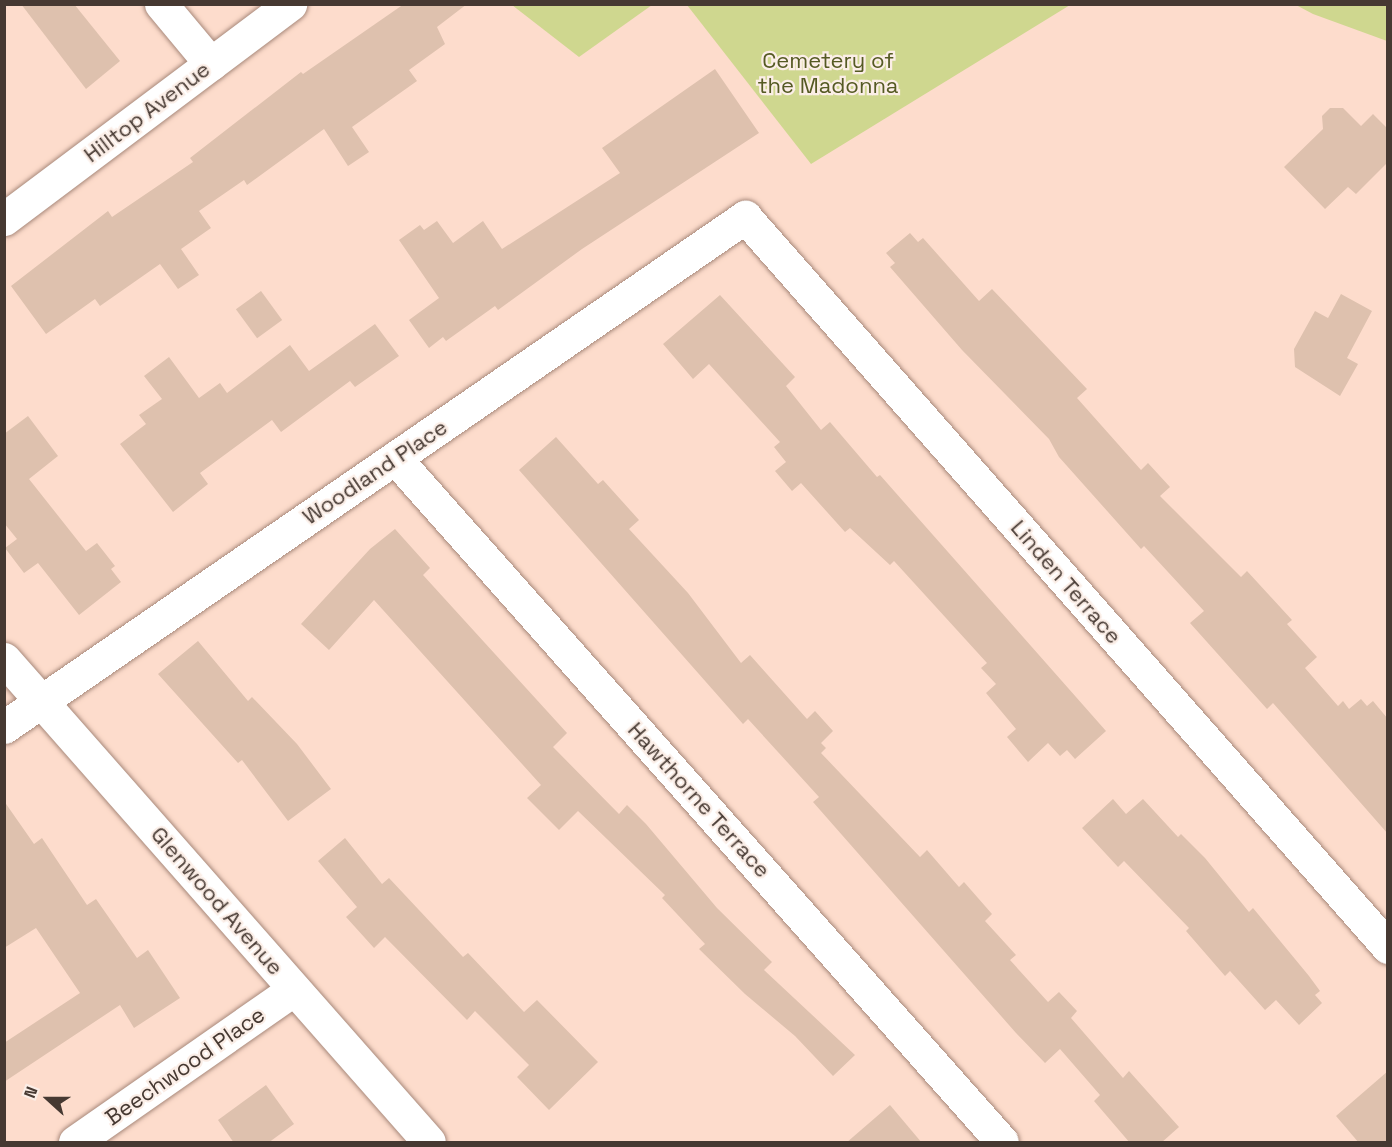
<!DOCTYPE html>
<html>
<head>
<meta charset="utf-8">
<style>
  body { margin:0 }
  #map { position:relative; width:1392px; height:1147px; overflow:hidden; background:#fddccc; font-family:"Space Grotesk",sans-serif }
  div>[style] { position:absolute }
  .green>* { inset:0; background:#cfd78f }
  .building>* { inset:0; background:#dec1ae; transform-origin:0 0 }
  .roads { filter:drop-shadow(0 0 2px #a8897b) drop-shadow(0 0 2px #a8897b) }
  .minor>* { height:33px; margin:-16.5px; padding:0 16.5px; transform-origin:16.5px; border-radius:16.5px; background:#fff }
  span { translate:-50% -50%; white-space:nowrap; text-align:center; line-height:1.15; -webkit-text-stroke:4.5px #fbeee7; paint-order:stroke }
  .park-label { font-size:22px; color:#555a23 }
  .street-label { font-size:22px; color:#463932 }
  .frame { position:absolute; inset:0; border:6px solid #463932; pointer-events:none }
  .north { position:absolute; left:18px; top:1069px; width:60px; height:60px; -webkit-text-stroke:4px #fbeee7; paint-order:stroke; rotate:291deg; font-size:16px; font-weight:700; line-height:24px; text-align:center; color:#463932 }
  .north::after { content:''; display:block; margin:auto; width:21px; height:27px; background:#463932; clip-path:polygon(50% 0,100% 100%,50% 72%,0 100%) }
</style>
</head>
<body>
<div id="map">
  <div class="green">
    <div style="clip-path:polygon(512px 5px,652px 5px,579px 57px)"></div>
    <div style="clip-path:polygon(687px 5px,1070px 5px,811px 164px)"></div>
    <div style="clip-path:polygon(1296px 5px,1387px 5px,1387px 41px,1313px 14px)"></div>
  </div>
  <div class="building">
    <div style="clip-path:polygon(21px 4px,74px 4px,120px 61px,86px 89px)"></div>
    <div style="clip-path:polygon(404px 4px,467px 4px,437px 27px,445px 44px,409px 70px,417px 81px,352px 127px,369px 152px,348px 166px,324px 129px,247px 185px,244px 180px,199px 211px,211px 228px,181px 249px,199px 275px,178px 289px,160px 264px,100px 306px,95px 299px,46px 334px,11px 286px,108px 211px,112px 217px,193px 162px,190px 158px,301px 72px,303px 74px)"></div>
    <div style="clip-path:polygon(715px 69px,759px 133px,582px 249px,498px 310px,495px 306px,446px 341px,443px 337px,429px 348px,409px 320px,439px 298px,399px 240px,420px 225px,424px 230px,437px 221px,453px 243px,483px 221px,502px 249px,620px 173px,602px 148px)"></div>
    <div style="clip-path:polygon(1330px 108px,1343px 108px,1361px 126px,1373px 114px,1388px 129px,1388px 162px,1356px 194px,1348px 187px,1325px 209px,1284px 167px,1323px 129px,1322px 116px)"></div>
    <div style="clip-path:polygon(910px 233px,918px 242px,923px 238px,979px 301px,992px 289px,1087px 389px,1077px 398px,1141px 470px,1148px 463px,1170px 487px,1160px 496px,1241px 577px,1247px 571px,1292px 620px,1287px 624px,1317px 657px,1305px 668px,1338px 706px,1343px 701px,1349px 709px,1361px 699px,1367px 706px,1373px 701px,1388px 719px,1388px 834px,1273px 703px,1267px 709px,1190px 623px,1204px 611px,1144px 546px,1141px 549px,1059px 457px,1049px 439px,962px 350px,890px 267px,895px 263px,886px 253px)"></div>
    <div style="left:261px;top:291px;width:36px;height:31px;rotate:54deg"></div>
    <div style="clip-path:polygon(1341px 294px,1372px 311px,1347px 358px,1358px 364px,1340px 396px,1295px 367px,1294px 349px,1315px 311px,1328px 318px)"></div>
    <div style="clip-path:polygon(720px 295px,795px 377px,786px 386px,821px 430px,830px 422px,877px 477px,880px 475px,1106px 731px,1075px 759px,1067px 750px,1060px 756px,1048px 743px,1028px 762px,1007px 737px,1016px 729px,986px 693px,996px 684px,981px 668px,987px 663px,894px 561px,890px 565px,850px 528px,845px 532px,801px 483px,792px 491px,775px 471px,786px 462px,774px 447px,780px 442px,709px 364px,693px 379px,663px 344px)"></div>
    <div style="clip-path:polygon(375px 324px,399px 356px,355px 387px,350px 381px,281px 432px,272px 420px,200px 473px,208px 484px,173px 512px,120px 444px,146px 424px,139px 415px,162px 399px,144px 376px,169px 357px,199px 398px,220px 383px,227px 393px,290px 345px,309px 371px)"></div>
    <div style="clip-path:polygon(28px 416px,58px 456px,29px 479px,86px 551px,97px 543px,115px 566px,111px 569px,121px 582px,79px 615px,38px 563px,24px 573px,5px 548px,17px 539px,4px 523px,4px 434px)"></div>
    <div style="clip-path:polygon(556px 437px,598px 484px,603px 480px,639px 520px,629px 529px,688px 593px,741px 663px,750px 655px,807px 719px,815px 711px,833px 731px,821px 743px,826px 748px,821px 753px,920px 857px,927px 850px,959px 887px,964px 882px,992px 914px,985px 921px,1016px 955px,1010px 960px,1048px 1002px,1059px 992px,1077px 1011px,1071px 1018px,1123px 1078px,1129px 1071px,1179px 1127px,1161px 1143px,1130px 1143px,1094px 1101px,1100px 1095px,1060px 1049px,1045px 1063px,1016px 1033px,813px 802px,819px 797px,748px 719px,743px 724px,519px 470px)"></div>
    <div style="clip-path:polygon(395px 529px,430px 568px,423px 575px,567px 733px,553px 747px,619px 814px,627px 805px,646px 824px,717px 908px,772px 962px,764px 970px,855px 1055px,833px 1076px,795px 1036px,745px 994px,699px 949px,705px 944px,662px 898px,665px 895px,578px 811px,559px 830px,527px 798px,541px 785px,374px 600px,329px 650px,301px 624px,370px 549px)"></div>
    <div style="clip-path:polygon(198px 641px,248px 701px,252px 697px,297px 744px,331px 789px,288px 821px,242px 760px,238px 763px,158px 674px)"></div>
    <div style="clip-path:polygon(1113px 799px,1126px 814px,1143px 799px,1178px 837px,1181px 834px,1205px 858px,1249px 912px,1253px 908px,1309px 976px,1320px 991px,1315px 995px,1322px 1003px,1299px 1025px,1276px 1000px,1265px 1010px,1230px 971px,1225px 976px,1186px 931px,1189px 928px,1124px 861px,1118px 867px,1082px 828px)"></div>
    <div style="clip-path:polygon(4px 801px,34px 844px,42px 838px,87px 905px,96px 899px,137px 958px,148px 950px,180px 998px,134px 1028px,120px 1005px,4px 1082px,4px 1043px,80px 993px,36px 928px,4px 948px)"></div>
    <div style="clip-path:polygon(345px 838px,382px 884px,389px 878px,463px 957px,468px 953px,524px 1012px,537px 1000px,598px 1062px,549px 1110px,517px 1077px,529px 1065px,475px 1011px,467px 1020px,385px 937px,374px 948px,346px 917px,357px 907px,318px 861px)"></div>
    <div style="clip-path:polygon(1388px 1071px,1388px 1143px,1359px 1143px,1336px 1116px)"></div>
    <div style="clip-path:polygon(266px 1085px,294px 1124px,268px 1143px,234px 1143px,218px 1120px)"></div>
    <div style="clip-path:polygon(890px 1105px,922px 1143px,846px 1143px)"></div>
  </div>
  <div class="roads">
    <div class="minor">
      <div style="left:161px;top:4px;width:78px;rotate:50.2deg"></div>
      <div style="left:4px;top:219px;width:358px;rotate:-36.9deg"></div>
      <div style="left:395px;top:458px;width:914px;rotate:48.41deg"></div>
      <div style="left:4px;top:659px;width:643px;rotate:48.65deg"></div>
      <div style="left:4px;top:727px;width:900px;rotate:-34.54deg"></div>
      <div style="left:745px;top:217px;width:973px;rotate:48.63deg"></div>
      <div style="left:75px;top:1142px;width:267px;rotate:-34.9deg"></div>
    </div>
  </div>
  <div class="park-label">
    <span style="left:828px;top:73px">Cemetery of<br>the Madonna</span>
  </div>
  <div class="street-label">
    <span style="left:147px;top:112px;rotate:-37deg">Hilltop Avenue</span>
    <span style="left:375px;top:472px;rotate:-34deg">Woodland Place</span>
    <span style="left:1066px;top:582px;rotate:49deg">Linden Terrace</span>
    <span style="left:699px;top:800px;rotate:48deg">Hawthorne Terrace</span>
    <span style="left:217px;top:901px;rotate:49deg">Glenwood Avenue</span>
    <span style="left:185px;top:1066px;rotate:-35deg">Beechwood Place</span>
  </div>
  <div class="frame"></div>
  <div class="north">N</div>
</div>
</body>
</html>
